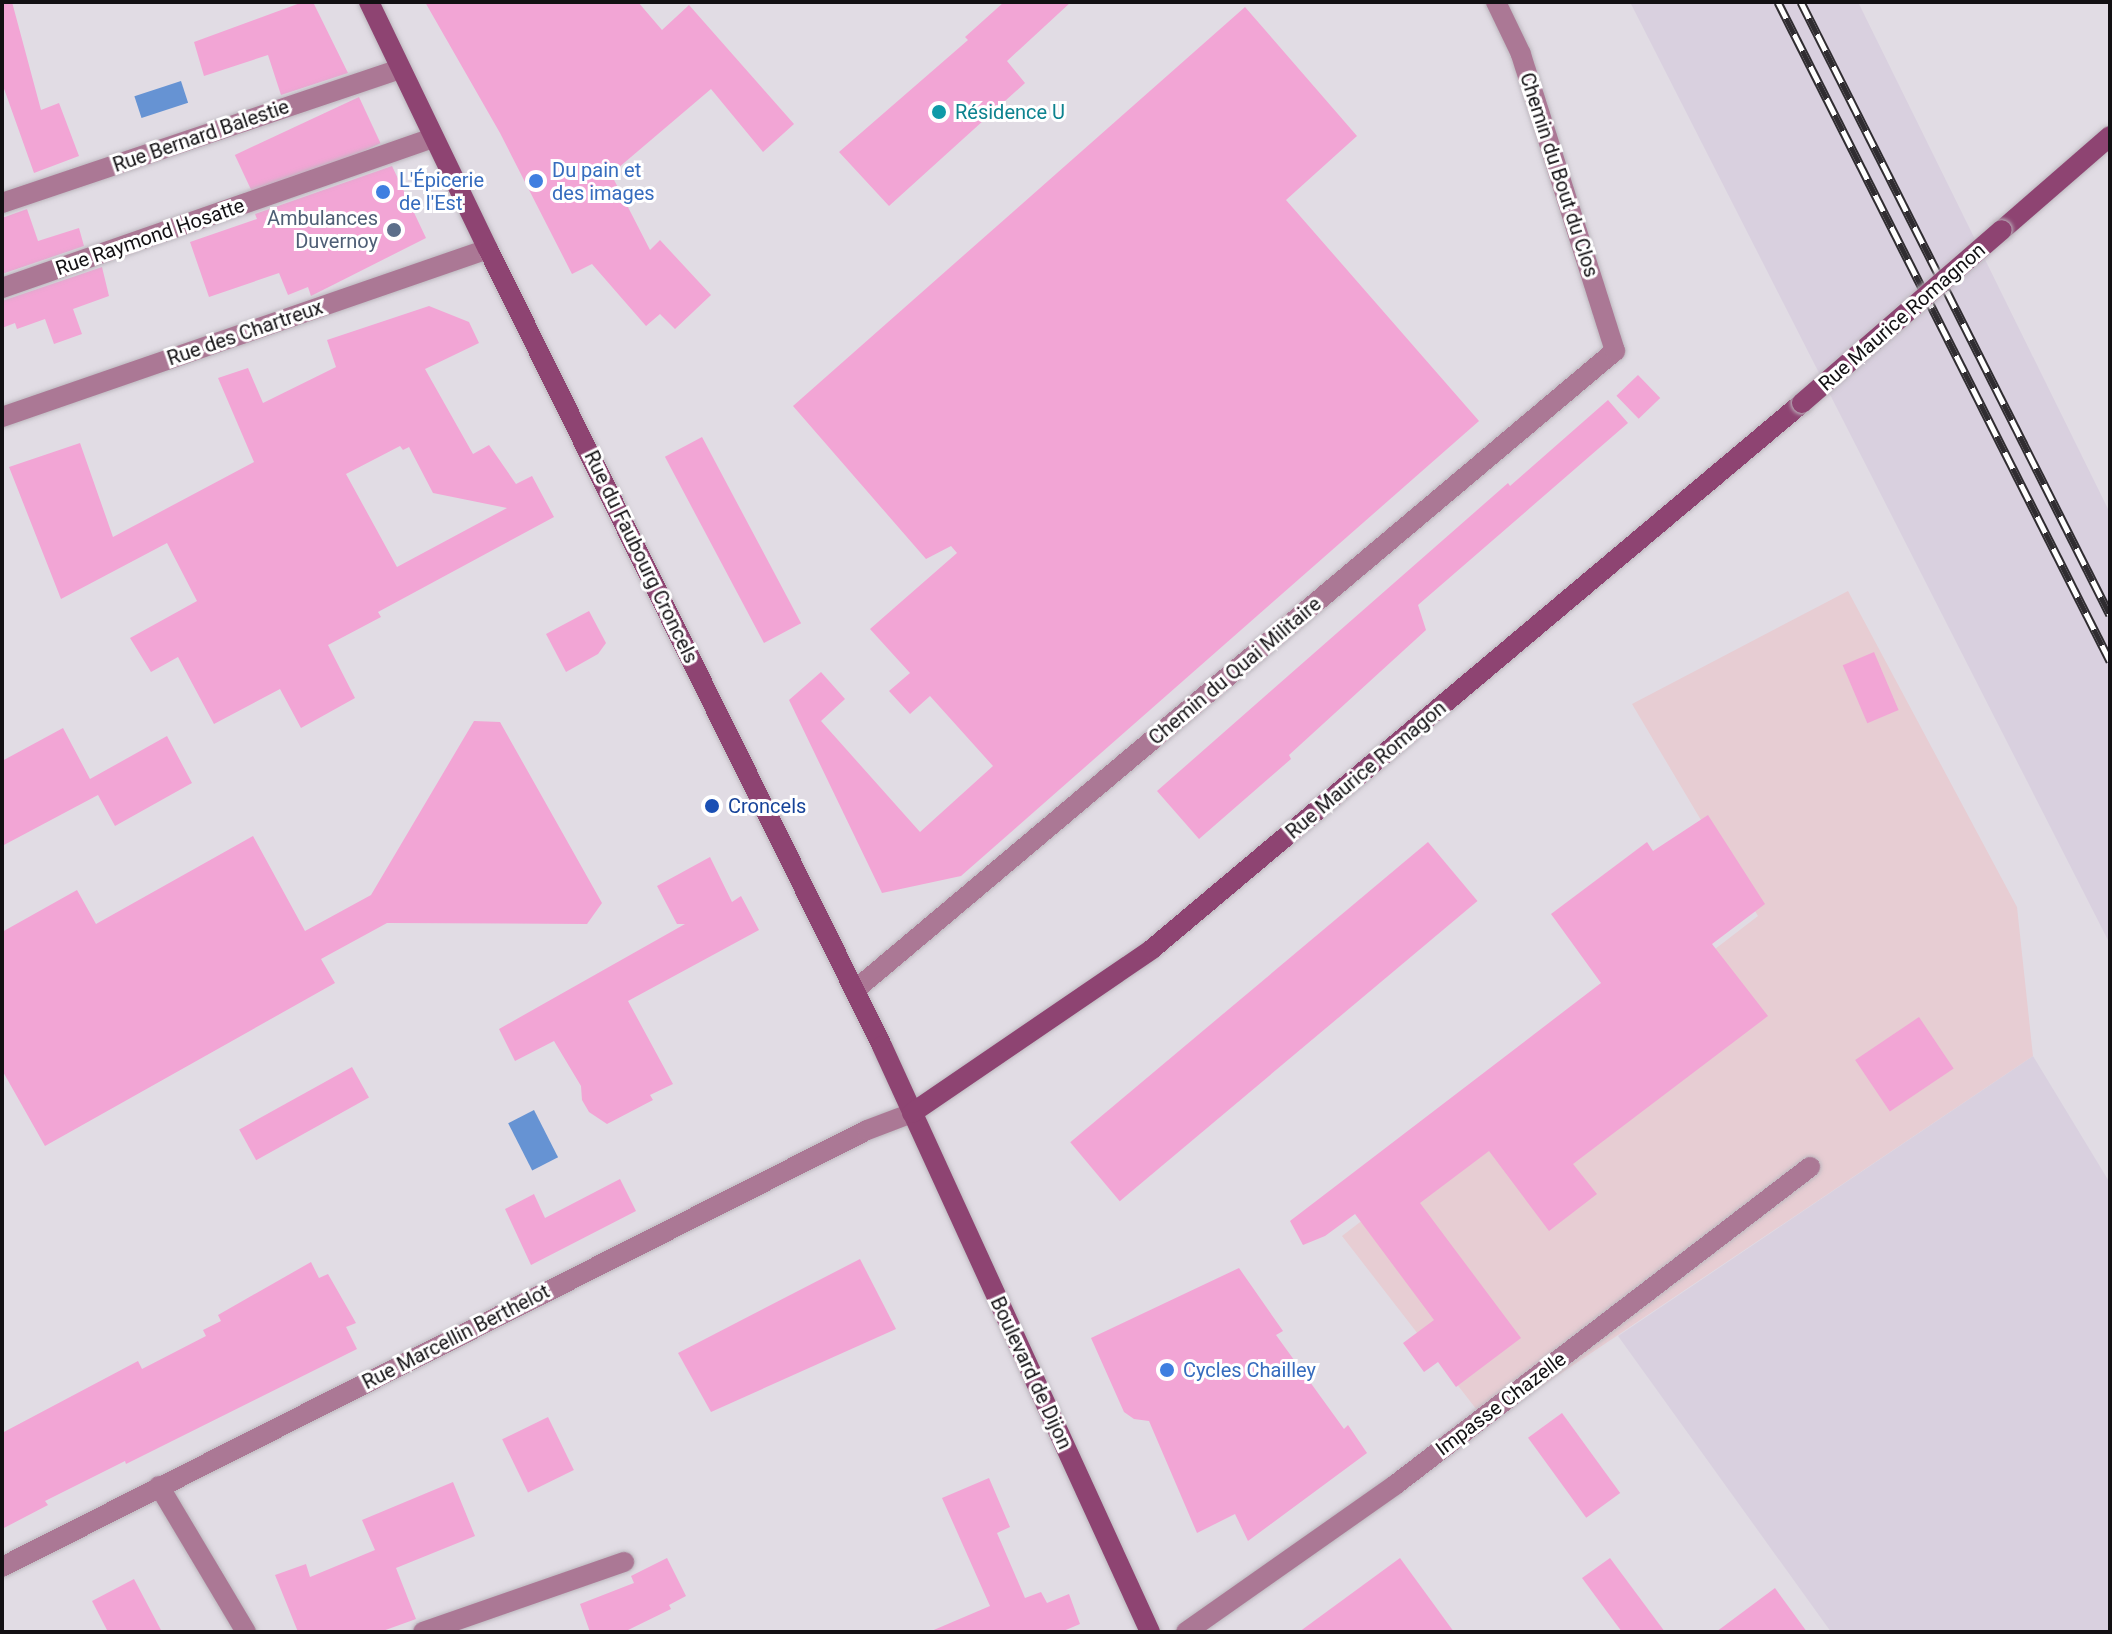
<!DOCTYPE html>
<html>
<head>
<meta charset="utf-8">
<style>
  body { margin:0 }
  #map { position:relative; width:2112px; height:1634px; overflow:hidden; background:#e1dce4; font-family:Roboto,sans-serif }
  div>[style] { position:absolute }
  .built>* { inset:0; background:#d9d0df }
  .industrial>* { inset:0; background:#e7cdd3 }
  .water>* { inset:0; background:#6693d3; transform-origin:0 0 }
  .building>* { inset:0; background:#f2a5d5; transform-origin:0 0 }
  .roads { filter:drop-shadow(0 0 2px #bcb7be) drop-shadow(0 0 2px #bcb7be) }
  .street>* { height:20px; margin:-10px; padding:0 10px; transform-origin:10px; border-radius:10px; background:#ab7895 }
  .secondary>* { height:20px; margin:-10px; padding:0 10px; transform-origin:10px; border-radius:10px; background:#8e4472 }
  .rail>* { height:9px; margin-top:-4.5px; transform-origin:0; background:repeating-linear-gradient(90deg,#fff 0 18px,#302d31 0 36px); box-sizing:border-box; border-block:2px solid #302d31 }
  .bridges { filter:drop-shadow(0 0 2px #bcb7be) drop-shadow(0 0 2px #bcb7be) }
  .secondary-bridge>* { height:20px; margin:-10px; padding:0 10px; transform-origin:10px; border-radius:10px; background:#8e4472 }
  .dots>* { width:22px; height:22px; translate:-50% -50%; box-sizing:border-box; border:4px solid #fff; border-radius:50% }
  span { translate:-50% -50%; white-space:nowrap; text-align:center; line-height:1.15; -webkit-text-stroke:6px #fff; paint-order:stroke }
  .culture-label { font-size:20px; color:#0d838f }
  .left { translate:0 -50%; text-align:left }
  .street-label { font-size:20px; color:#121013 }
  .shop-label { font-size:20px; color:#366cbe }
  .service-label { font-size:20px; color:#4e5e75 }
  .right { translate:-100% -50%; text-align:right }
  .transit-label { font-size:20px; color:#164399 }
  .frame { position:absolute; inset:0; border:4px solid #121013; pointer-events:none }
</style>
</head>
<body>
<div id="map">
  <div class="built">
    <div style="clip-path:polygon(1630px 2px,1858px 2px,2110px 513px,2110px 944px)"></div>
    <div style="clip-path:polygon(2033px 1056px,2110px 1183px,2110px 1632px,1831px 1632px,1618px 1336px)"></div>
  </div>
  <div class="industrial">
    <div style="clip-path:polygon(1848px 591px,2017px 907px,2033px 1056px,1487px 1423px,1342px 1236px,1758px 916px,1632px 704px)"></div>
  </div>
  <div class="water">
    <div style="left:181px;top:81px;width:23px;height:49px;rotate:72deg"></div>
    <div style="left:534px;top:1110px;width:53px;height:29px;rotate:63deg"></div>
  </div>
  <div class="building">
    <div style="clip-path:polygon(12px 2px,41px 110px,59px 103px,79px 156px,34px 173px,2px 83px,2px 3px)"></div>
    <div style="clip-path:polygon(303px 2px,313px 2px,348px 73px,281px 95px,268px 55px,204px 76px,194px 42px)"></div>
    <div style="clip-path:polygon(425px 2px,638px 2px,662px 30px,689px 5px,794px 124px,763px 152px,711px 89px,611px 174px,650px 250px,660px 240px,711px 295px,675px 329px,660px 314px,646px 326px,592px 264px,572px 274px,500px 133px)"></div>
    <div style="clip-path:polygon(1004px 2px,1071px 2px,1007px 61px,1025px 83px,889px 206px,839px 152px,968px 40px,965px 37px)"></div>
    <div style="clip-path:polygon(1245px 7px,1357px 136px,1286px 200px,1479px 421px,961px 876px,882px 893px,789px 700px,821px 672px,845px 699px,821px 721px,920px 832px,993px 766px,930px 696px,910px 714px,889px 691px,910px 673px,870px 629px,957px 553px,951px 546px,926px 559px,793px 406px)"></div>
    <div style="left:359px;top:97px;width:51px;height:137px;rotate:65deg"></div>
    <div style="clip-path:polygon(392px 166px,426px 238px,311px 296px,308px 287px,288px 295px,279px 273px,209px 297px,190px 242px,257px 219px,255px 214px)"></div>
    <div style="clip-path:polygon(27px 209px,38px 241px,79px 228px,84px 246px,2px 274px,2px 218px)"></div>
    <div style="clip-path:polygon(102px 267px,109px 296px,73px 309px,82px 334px,54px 344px,45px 319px,17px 329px,15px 323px,2px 328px,2px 301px)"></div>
    <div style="clip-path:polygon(evenodd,429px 306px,469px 322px,479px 343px,425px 369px,473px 454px,489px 445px,516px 484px,532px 476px,554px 517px,378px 612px,381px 617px,328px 645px,355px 698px,301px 728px,280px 689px,214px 724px,178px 657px,151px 672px,130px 638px,197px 601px,167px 543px,61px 599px,9px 467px,80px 443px,113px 537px,254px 462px,218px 378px,248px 368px,263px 403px,336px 367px,327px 340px,429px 306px,400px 446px,403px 450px,409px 447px,433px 493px,507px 508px,397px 567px,346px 474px,400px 446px)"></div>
    <div style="left:1638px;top:375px;width:32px;height:30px;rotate:46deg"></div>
    <div style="clip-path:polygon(1608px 400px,1628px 423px,1418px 605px,1426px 630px,1289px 755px,1291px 759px,1199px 839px,1157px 791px,1508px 483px,1510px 486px)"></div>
    <div style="left:702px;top:437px;width:211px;height:42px;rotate:62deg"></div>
    <div style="clip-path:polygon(589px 611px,606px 643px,598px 654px,566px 672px,546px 634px)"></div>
    <div style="left:1874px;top:652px;width:63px;height:34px;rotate:67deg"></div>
    <div style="clip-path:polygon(474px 721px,500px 722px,602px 903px,587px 924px,387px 923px,321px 959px,335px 983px,45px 1146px,2px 1070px,2px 932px,77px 890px,96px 924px,253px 836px,305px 931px,371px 895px)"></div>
    <div style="clip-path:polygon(63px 728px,90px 779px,167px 736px,192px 783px,115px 826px,98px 795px,2px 846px,2px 761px)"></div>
    <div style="clip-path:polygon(1708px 815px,1765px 904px,1712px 944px,1768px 1016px,1573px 1164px,1597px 1194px,1549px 1231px,1489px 1151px,1420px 1203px,1521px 1338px,1456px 1387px,1438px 1362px,1424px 1372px,1403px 1343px,1434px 1320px,1355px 1214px,1325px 1236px,1303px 1245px,1290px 1221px,1601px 983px,1551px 914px,1647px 842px,1653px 851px)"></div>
    <div style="left:1428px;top:842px;width:77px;height:467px;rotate:50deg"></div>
    <div style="clip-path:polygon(710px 857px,732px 902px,741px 896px,759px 930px,628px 1001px,673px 1084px,650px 1095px,653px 1100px,607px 1124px,589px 1112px,582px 1100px,581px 1086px,554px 1041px,515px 1061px,499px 1029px,685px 924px,677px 924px,657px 886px)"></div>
    <div style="left:1919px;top:1017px;width:62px;height:77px;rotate:56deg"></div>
    <div style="left:352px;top:1067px;width:35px;height:129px;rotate:61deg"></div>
    <div style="clip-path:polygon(620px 1179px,636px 1211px,531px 1265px,505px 1209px,534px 1194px,545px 1218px)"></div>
    <div style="clip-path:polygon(860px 1259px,896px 1329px,711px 1412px,678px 1353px)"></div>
    <div style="clip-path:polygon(311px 1262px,319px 1278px,328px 1274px,356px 1323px,346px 1327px,357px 1349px,126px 1464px,125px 1461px,45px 1501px,48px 1505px,2px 1529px,2px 1433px,138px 1361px,142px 1369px,206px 1336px,203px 1330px,221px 1321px,218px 1315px)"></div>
    <div style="clip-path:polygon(1239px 1268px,1283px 1331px,1276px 1335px,1344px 1429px,1348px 1425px,1367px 1453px,1248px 1541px,1235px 1514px,1197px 1533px,1149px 1421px,1134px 1419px,1124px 1412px,1091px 1338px)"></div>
    <div style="left:1562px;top:1413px;width:99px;height:42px;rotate:54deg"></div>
    <div style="left:548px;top:1417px;width:59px;height:51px;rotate:64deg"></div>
    <div style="clip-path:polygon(989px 1478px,1010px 1527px,997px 1533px,1025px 1598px,1041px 1592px,1047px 1603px,1069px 1594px,1080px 1624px,1061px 1632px,929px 1632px,990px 1606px,942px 1498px)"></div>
    <div style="clip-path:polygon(453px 1482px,475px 1536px,396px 1568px,416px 1619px,380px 1632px,298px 1632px,275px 1575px,306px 1564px,310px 1577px,375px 1550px,362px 1520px)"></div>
    <div style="clip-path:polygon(667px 1558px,686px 1596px,669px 1605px,671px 1609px,624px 1632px,590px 1632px,580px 1604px,634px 1583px,631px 1576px)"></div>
    <div style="clip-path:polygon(1400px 1558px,1454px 1632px,1299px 1632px)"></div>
    <div style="clip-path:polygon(1610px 1558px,1665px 1632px,1622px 1632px,1582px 1578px)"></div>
    <div style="clip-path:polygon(134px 1579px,162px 1632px,108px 1632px,92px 1601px)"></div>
    <div style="clip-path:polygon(1775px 1588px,1807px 1632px,1716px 1632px)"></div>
  </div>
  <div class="roads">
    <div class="street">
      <div style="left:2px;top:203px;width:420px;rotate:-18.6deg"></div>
      <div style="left:2px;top:288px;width:456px;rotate:-19.2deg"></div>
      <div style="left:2px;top:417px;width:514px;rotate:-19.07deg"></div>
      <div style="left:855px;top:990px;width:993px;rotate:-40.06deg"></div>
      <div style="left:1615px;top:351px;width:312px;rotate:-107.6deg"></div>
      <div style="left:1521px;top:54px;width:58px;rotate:-115.7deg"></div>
      <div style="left:159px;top:1486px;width:170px;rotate:59.2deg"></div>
      <div style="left:2px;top:1567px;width:969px;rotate:-26.8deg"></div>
      <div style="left:867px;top:1130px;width:48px;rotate:-20.7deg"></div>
      <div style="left:423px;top:1632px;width:213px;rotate:-19.2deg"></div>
      <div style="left:1186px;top:1632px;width:256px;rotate:-35.1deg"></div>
      <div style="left:1395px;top:1485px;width:523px;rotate:-37.46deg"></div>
    </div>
    <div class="secondary">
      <div style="left:369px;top:2px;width:274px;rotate:64.3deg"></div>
      <div style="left:488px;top:249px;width:889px;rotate:63.69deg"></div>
      <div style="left:882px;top:1046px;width:644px;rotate:65.42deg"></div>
      <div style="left:2002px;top:230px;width:143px;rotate:-41deg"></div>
      <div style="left:912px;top:1113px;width:291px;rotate:-34.3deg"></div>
      <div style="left:1152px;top:949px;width:849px;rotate:-40.03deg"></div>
    </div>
  </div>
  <div class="rail">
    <div style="left:1778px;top:2px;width:738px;rotate:63.26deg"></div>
    <div style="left:1801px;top:2px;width:686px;rotate:63.25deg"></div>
  </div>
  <div class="bridges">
    <div class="secondary-bridge">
      <div style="left:1802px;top:403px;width:264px;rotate:-40.9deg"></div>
    </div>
  </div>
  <div class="dots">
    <div style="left:939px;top:112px;background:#0f9aa8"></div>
    <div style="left:536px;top:181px;background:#3f7fe0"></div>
    <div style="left:383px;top:192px;background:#3f7fe0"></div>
    <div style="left:394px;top:230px;background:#5c6f8a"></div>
    <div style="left:712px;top:806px;background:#1a4fb4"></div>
    <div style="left:1167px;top:1370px;background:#3f7fe0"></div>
  </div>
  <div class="culture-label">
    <span class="left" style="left:955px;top:112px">Résidence U</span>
  </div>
  <div class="street-label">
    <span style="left:201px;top:136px;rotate:-19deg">Rue Bernard Balestie</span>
    <span style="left:1559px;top:175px;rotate:72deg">Chemin du Bout du Clos</span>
    <span style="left:150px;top:237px;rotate:-19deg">Rue Raymond Hosatte</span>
    <span style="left:1902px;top:317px;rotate:-41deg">Rue Maurice Romagnon</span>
    <span style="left:245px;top:333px;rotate:-19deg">Rue des Chartreux</span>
    <span style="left:641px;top:557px;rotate:64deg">Rue du Faubourg Croncels</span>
    <span style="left:1235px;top:671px;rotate:-40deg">Chemin du Quai Militaire</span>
    <span style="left:1366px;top:770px;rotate:-40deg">Rue Maurice Romagon</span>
    <span style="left:456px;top:1337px;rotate:-27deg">Rue Marcellin Berthelot</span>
    <span style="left:1031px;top:1373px;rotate:65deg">Boulevard de Dijon</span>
    <span style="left:1501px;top:1404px;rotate:-37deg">Impasse Chazelle</span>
  </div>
  <div class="shop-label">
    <span class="left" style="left:552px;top:182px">Du pain et<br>des images</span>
    <span class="left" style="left:399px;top:192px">L'Épicerie<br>de l'Est</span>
    <span class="left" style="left:1183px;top:1370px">Cycles Chailley</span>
  </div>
  <div class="service-label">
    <span class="right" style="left:378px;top:230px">Ambulances<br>Duvernoy</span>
  </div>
  <div class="transit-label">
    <span class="left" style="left:728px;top:806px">Croncels</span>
  </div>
  <div class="frame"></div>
</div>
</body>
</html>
